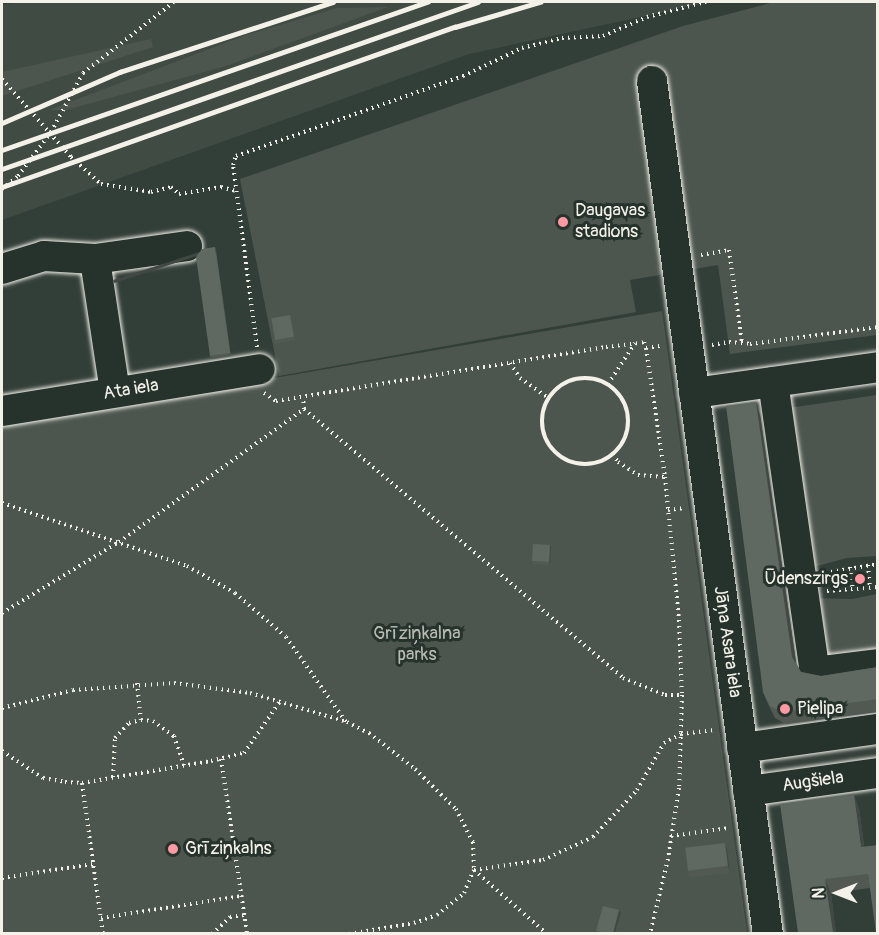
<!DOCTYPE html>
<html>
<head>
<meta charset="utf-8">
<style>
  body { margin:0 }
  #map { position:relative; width:879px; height:935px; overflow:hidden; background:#323e38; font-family:Pangolin,sans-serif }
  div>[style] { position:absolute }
  .built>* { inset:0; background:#404b44 }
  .green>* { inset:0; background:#4c564f }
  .path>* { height:4px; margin-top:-2px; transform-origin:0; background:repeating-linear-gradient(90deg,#f4f1e8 0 1.5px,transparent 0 6px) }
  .path>.ring { margin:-2px; padding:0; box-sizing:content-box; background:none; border:4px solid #f4f1e8; border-radius:50% }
  .roads { filter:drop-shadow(0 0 2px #f4f1e8) drop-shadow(0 0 2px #f4f1e8) }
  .minor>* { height:30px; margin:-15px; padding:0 15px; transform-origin:15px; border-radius:15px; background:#26332d }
  .rail>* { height:4.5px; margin:-2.25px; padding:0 2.25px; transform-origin:2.25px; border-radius:2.25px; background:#f4f1e8 }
  .wall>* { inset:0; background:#525953 }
  .shaded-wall>* { inset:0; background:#424944; transform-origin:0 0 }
  .building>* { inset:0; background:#5f6861; transform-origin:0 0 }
  .dots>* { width:16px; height:16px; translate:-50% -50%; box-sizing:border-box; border:3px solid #26332d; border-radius:50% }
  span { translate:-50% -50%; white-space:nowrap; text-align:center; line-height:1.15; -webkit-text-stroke:6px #26332d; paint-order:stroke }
  .poi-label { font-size:18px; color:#f4f1e8 }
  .left { translate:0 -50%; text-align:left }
  .right { translate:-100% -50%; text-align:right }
  .street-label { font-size:18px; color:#f4f1e8 }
  .park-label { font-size:18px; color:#b9bbb2 }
  .frame { position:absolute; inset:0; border:3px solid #f4f1e8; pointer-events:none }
  .north { position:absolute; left:807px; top:863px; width:60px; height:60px; -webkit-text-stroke:4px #26332d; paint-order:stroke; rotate:270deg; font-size:16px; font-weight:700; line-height:24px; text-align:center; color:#f4f1e8 }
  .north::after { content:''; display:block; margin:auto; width:21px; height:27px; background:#f4f1e8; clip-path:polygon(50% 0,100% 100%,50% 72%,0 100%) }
</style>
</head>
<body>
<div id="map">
  <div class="built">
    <div style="clip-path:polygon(31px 2px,710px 2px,469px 54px,2px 220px,2px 4px)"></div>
  </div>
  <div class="green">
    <div style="clip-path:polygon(774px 2px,877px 2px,877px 335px,730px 354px,718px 265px,630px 280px,636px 312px,279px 376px,240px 179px,683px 26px)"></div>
    <div style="clip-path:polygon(388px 7px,226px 66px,66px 110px,49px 110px,246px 35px,337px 8px)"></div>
    <div style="clip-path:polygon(151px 39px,153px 47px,2px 96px,2px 72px)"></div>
    <div style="clip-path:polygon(662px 311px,747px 933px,2px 933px,2px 425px)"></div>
    <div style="clip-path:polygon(877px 395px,877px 556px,847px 558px,806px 569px,782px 409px)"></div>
    <div style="clip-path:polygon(877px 594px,877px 657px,824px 664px,811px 598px,852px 599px)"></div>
  </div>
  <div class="path">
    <div style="left:2px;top:79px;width:104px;rotate:48.5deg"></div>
    <div style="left:71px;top:157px;width:40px;rotate:42deg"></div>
    <div style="left:101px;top:184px;width:51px;rotate:9.1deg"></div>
    <div style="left:151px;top:192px;width:21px;rotate:-14deg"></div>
    <div style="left:171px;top:187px;width:11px;rotate:41deg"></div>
    <div style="left:179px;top:194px;width:43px;rotate:-9.5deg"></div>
    <div style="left:221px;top:187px;width:16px;rotate:15deg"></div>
    <div style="left:2px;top:189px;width:21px;rotate:-39deg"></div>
    <div style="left:18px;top:176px;width:55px;rotate:-53.1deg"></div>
    <div style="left:51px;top:132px;width:67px;rotate:-61.5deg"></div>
    <div style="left:83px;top:73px;width:115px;rotate:-38deg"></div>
    <div style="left:701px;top:255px;width:28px;rotate:-10deg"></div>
    <div style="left:729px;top:250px;width:94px;rotate:82deg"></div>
    <div style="left:712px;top:345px;width:17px;rotate:-10deg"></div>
    <div style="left:729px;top:342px;width:21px;rotate:5deg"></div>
    <div style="left:750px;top:344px;width:129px;rotate:-7.6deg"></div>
    <div style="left:257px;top:347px;width:184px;rotate:-97.5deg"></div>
    <div style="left:233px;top:165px;width:9px;rotate:-72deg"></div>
    <div style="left:236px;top:156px;width:241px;rotate:-19.4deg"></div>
    <div style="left:463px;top:76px;width:65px;rotate:-25.4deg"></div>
    <div style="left:522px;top:48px;width:41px;rotate:-14deg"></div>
    <div style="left:562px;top:38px;width:41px;rotate:-2.8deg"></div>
    <div style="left:603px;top:36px;width:48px;rotate:-23.4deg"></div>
    <div style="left:647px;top:17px;width:61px;rotate:-14.3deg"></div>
    <div style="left:646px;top:348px;width:130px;rotate:81.6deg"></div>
    <div style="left:665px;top:477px;width:144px;rotate:84.4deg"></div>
    <div style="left:679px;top:620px;width:75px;rotate:87.7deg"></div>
    <div style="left:682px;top:695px;width:93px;rotate:91.8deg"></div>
    <div style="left:679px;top:788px;width:72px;rotate:98.8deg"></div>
    <div style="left:668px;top:859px;width:77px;rotate:103.5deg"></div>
    <div style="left:510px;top:363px;width:18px;rotate:56deg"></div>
    <div style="left:520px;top:378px;width:35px;rotate:35deg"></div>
    <div class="ring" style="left:542px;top:378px;width:82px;height:82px"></div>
    <div style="left:608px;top:384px;width:49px;rotate:-56.6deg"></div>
    <div style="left:264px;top:393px;width:14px;rotate:34deg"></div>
    <div style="left:276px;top:401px;width:334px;rotate:-9.3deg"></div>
    <div style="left:606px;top:347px;width:38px;rotate:-7deg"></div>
    <div style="left:644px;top:342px;width:6px;rotate:72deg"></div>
    <div style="left:646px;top:348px;width:18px;rotate:-9deg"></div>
    <div style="left:304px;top:409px;width:417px;rotate:40.1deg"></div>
    <div style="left:623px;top:678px;width:45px;rotate:22deg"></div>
    <div style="left:665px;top:695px;width:17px"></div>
    <div style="left:613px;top:454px;width:9px;rotate:58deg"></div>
    <div style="left:618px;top:462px;width:24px;rotate:33deg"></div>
    <div style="left:638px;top:475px;width:27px;rotate:4deg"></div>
    <div style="left:2px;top:503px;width:195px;rotate:18.8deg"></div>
    <div style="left:187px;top:566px;width:55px;rotate:29.4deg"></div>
    <div style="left:235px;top:593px;width:67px;rotate:40.8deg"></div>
    <div style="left:286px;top:637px;width:104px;rotate:54.8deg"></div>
    <div style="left:668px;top:510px;width:17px;rotate:-7deg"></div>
    <div style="left:868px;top:565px;width:22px;rotate:85deg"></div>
    <div style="left:850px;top:567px;width:23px;rotate:83deg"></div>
    <div style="left:825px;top:573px;width:54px;rotate:-9.6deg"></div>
    <div style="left:827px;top:591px;width:51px;rotate:-4.5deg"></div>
    <div style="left:2px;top:613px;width:137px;rotate:-31.3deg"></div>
    <div style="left:119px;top:542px;width:228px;rotate:-35.7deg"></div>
    <div style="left:304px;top:409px;width:11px;rotate:-95deg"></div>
    <div style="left:137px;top:683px;width:37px;rotate:84deg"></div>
    <div style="left:2px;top:708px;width:73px;rotate:-14.2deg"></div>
    <div style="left:73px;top:690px;width:101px;rotate:-4deg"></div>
    <div style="left:174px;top:683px;width:77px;rotate:7.5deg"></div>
    <div style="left:250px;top:693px;width:101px;rotate:16.6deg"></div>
    <div style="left:347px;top:722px;width:25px;rotate:27deg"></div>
    <div style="left:369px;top:733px;width:58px;rotate:38deg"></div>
    <div style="left:415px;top:769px;width:57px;rotate:44.3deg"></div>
    <div style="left:456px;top:809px;width:37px;rotate:63deg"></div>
    <div style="left:473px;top:842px;width:28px;rotate:88deg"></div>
    <div style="left:474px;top:870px;width:97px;rotate:41.2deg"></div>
    <div style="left:2px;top:751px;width:49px;rotate:33.4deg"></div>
    <div style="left:43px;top:778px;width:22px;rotate:10deg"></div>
    <div style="left:65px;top:782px;width:17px;rotate:3deg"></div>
    <div style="left:82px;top:783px;width:131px;rotate:-9.7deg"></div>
    <div style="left:211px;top:761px;width:34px;rotate:-14deg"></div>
    <div style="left:244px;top:753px;width:65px;rotate:-55.1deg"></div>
    <div style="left:221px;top:759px;width:177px;rotate:81.5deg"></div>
    <div style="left:113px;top:777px;width:39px;rotate:-87deg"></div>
    <div style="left:115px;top:738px;width:21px;rotate:-47deg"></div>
    <div style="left:129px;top:723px;width:12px;rotate:-14deg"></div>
    <div style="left:141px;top:720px;width:12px;rotate:5deg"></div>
    <div style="left:153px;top:721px;width:26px;rotate:36deg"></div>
    <div style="left:174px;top:736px;width:31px;rotate:71deg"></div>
    <div style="left:82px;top:783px;width:152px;rotate:82.1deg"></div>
    <div style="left:671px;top:836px;width:59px;rotate:-7.9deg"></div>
    <div style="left:2px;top:878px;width:92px;rotate:-8.7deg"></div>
    <div style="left:101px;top:918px;width:143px;rotate:-8.9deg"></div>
    <div style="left:212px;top:934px;width:25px;rotate:-43deg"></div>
    <div style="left:230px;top:917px;width:14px;rotate:-8deg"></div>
    <div style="left:349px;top:934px;width:66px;rotate:-9.6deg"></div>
    <div style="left:414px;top:923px;width:24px;rotate:-19deg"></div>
    <div style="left:437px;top:915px;width:35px;rotate:-39deg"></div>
    <div style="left:464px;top:893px;width:25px;rotate:-67deg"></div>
    <div style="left:474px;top:870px;width:70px;rotate:-8.2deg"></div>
    <div style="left:543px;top:860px;width:55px;rotate:-24.7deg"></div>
    <div style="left:593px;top:837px;width:64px;rotate:-46.9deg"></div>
    <div style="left:637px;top:790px;width:54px;rotate:-60.1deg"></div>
    <div style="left:664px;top:743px;width:19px;rotate:-28deg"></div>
    <div style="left:681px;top:734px;width:35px;rotate:-7deg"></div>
  </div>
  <div class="roads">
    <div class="minor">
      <div style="left:652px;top:81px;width:861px;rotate:82.26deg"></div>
      <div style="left:2px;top:269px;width:44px;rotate:-17.2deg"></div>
      <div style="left:44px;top:256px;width:51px;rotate:3.4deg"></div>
      <div style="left:773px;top:382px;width:288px;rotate:81.8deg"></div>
      <div style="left:814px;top:667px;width:10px;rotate:24deg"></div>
      <div style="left:823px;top:671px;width:55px;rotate:-7.3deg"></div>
      <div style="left:115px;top:392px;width:134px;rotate:-98.6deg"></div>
      <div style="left:95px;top:259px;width:93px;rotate:-8deg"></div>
      <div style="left:694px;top:393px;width:186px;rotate:-8deg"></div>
      <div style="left:2px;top:411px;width:261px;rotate:-9.2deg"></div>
      <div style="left:742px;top:748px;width:137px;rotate:-8deg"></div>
      <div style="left:748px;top:791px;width:131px;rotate:-7.9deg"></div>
    </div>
  </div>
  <div class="rail">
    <div style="left:2px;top:123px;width:129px;rotate:-23.4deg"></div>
    <div style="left:120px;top:72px;width:224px;rotate:-18.2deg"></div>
    <div style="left:2px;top:150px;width:451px;rotate:-19.2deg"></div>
    <div style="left:2px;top:169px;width:504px;rotate:-19.33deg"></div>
    <div style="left:2px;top:187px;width:480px;rotate:-19.5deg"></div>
    <div style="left:455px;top:27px;width:89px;rotate:-16.4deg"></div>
  </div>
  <div class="wall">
    <div style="clip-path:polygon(216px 250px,231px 356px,212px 359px,210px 356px)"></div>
    <div style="clip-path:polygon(290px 315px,295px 340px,275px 344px,274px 340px)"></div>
    <div style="clip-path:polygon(760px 415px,796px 663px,801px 672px,821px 676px,878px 667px,878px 712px,786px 724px,775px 718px,768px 704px,763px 692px)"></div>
    <div style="clip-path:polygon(551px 548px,550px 565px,533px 564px,532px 561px)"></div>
    <div style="clip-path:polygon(859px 808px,870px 888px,831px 893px,836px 933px,798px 933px)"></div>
    <div style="clip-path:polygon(725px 843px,727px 849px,730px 873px,690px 877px,688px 871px)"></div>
  </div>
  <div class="shaded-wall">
    <div style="left:215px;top:247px;width:3px;height:107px;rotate:72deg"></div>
    <div style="clip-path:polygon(756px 402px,760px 415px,797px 669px,792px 657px)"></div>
    <div style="clip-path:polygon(550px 545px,551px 548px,550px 565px,549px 562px)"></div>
    <div style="clip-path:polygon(854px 794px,859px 808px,866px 861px,861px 847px)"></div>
    <div style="clip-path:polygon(725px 843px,727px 849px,730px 873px,728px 866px)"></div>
    <div style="clip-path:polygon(825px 879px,831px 893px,836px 933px,833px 933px)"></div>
    <div style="clip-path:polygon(619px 910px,621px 913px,615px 933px,613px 933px)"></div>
  </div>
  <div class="building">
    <div style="clip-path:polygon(215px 247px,230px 353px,210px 356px,196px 257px,202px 249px)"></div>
    <div style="left:290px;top:315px;width:22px;height:19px;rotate:80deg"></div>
    <div style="clip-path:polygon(756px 402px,792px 657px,801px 672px,821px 676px,878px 667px,878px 699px,782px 712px,770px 706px,763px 692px,726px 406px)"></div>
    <div style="left:533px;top:544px;width:17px;height:17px;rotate:3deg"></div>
    <div style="clip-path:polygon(854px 794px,861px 847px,878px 845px,878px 933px,876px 933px,868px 874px,825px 879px,833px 933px,798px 933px,780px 804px)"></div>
    <div style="left:725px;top:843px;width:23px;height:40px;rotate:83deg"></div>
    <div style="clip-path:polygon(603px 906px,619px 910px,613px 933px,606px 933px,596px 931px)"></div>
  </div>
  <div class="dots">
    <div style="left:563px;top:222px;background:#ff9aa2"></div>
    <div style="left:860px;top:579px;background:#ff9aa2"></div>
    <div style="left:785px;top:709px;background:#ff9aa2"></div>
    <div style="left:173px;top:849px;background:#ff9aa2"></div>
  </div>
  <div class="poi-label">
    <span class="left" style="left:575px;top:222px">Daugavas<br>stadions</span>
    <span class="right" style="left:848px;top:579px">Ūdenszirgs</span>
    <span class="left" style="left:797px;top:709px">Pielipa</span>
    <span class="left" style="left:185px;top:849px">Grīziņkalns</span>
  </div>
  <div class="street-label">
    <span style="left:131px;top:390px;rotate:-9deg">Ata iela</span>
    <span style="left:727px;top:642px;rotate:82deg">Jāņa Asara iela</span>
    <span style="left:813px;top:782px;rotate:-8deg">Augšiela</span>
  </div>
  <div class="park-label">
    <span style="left:417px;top:645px">Grīziņkalna<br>parks</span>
  </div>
  <div class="frame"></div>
  <div class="north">N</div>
</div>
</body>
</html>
